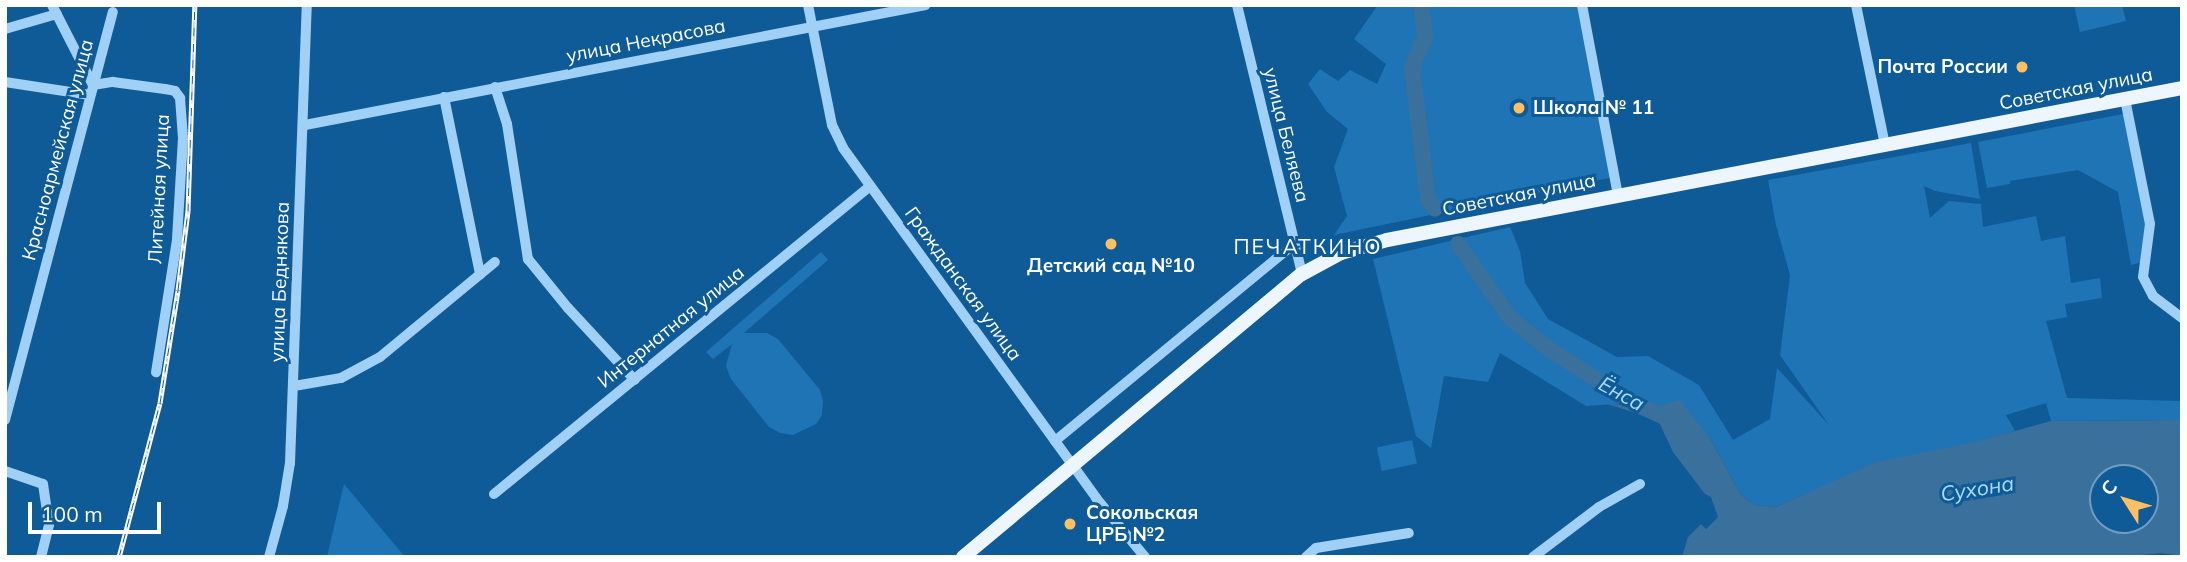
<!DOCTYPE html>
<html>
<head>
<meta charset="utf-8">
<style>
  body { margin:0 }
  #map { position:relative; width:2187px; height:562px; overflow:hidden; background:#0f5b98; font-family:Mulish,sans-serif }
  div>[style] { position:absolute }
  .green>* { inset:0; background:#1e74b5; transform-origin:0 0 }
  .water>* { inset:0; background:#3a709c }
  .river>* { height:16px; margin:-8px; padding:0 8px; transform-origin:8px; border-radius:8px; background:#3a709c }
  .minor>* { height:10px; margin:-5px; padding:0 5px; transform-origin:5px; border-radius:5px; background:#a0d0f5 }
  .major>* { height:14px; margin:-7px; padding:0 7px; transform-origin:7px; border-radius:7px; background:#edf6ff }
  .rail>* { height:5px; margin-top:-2.5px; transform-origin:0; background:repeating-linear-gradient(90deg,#0f5b98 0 8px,#fff 0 16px); box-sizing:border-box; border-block:2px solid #fff }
  .dots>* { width:19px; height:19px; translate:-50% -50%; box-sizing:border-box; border:4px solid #0f5b98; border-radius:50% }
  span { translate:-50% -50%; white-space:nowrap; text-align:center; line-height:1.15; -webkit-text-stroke:6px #0f5b98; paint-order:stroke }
  .street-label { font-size:19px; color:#fff }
  .poi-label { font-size:19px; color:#fff; font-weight:700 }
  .right { translate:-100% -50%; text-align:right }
  .left { translate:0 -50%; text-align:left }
  .neighbourhood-label { font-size:21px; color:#fff; letter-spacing:2px }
  .water-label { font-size:21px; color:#acdafb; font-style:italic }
  .frame { position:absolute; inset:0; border:7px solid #fff; pointer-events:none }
  .north { position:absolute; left:2089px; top:464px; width:70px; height:70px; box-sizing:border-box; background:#0f5b98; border:2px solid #6f9dc1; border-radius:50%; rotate:307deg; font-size:19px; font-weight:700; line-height:28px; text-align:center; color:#fff }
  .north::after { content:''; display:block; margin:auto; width:24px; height:32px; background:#ffbf63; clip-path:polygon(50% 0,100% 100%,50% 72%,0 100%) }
  .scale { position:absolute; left:28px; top:502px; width:133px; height:32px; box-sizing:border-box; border:4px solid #fff; border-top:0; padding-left:9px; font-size:21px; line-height:24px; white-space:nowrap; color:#fff; -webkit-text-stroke:5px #0f5b98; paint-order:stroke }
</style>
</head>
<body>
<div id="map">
  <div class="green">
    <div style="clip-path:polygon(1378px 5px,1582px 5px,1614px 177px,1334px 235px,1347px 216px,1334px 167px,1348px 129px,1327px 112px,1308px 84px,1320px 69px,1338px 81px,1350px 70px,1377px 84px,1386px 64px,1354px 39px)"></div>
    <div style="clip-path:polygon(2074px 5px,2122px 5px,2126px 21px,2080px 32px)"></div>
    <div style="clip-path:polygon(2128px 113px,2148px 208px,2143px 262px,2131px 265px,2118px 192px,2078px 170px,2010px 181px,2010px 184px,1987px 188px,1978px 142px)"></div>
    <div style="clip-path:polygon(1971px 143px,1980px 199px,1935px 191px,1924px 186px,1930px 218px,1949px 201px,1981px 204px,1983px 227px,2036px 216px,2041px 241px,2065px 236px,2071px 283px,2100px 278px,2102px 298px,2065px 304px,2067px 317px,2046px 321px,2067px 398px,2182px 401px,2182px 420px,2051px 421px,2046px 403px,2006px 415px,2015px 431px,1810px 492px,1776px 507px,1755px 505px,1741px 495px,1711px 440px,1633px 403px,1586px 406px,1500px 353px,1488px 382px,1444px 376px,1431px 448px,1416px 436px,1373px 259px,1510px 227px,1520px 251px,1525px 283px,1548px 319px,1617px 357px,1648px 356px,1699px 385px,1733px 440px,1770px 419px,1777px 368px,1829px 425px,1780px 355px,1790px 275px,1776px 225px,1768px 180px)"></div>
    <div style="clip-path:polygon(821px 252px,828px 260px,744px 333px,767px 333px,778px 339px,820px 390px,823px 401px,822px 415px,816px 424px,793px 435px,780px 433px,769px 427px,731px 379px,726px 366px,732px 344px,713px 359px,706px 352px)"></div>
    <div style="left:1412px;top:440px;width:24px;height:36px;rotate:78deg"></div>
    <div style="clip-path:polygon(344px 484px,405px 557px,327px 557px)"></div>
  </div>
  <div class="water">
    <div style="clip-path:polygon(evenodd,1680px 400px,1711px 440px,1741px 495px,1755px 505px,1776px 507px,1876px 462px,1975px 442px,2051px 421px,2182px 420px,2182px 556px,2162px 553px,2120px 557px,1682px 557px,1688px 537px,1701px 524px,1706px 529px,1718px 517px,1711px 497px,1705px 494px,1673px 452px,1658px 420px,1607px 404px,1629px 405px,1633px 403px,1648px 409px,1680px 400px,2103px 478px,2145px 478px,2145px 520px,2103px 520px,2103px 478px)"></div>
  </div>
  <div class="river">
    <div style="left:1421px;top:5px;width:31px;rotate:83deg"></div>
    <div style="left:1425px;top:36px;width:35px;rotate:112deg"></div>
    <div style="left:1412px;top:69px;width:132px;rotate:83deg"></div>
    <div style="left:1428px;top:200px;width:11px;rotate:52deg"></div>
    <div style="left:1458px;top:244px;width:90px;rotate:54.9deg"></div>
    <div style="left:1510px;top:318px;width:50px;rotate:38.5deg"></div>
    <div style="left:1549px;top:349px;width:100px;rotate:32.7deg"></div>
    <div style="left:1633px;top:403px;width:37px;rotate:24deg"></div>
  </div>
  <div class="minor">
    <div style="left:52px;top:5px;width:90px;rotate:62.9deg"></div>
    <div style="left:93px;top:85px;width:20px;rotate:-9deg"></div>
    <div style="left:113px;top:82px;width:52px;rotate:7.7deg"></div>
    <div style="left:165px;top:89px;width:10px;rotate:11deg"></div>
    <div style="left:175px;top:91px;width:9px;rotate:54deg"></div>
    <div style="left:180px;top:98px;width:40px;rotate:85.7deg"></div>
    <div style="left:183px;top:138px;width:102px;rotate:93.4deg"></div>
    <div style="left:177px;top:240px;width:134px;rotate:99deg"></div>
    <div style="left:808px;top:5px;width:122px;rotate:78.7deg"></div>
    <div style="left:832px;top:125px;width:25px;rotate:64deg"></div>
    <div style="left:843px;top:148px;width:432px;rotate:54.1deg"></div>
    <div style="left:1096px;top:498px;width:77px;rotate:50.3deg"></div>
    <div style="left:1237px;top:5px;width:277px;rotate:76.4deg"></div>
    <div style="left:1582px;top:5px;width:194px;rotate:79.3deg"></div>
    <div style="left:1856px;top:5px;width:143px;rotate:78.3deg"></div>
    <div style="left:5px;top:29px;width:54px;rotate:-16.1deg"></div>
    <div style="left:5px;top:82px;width:86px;rotate:8.7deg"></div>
    <div style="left:495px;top:87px;width:39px;rotate:72deg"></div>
    <div style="left:507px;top:124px;width:137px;rotate:81.2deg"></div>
    <div style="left:528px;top:259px;width:63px;rotate:50.8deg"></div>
    <div style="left:568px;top:308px;width:98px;rotate:47.1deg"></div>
    <div style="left:444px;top:97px;width:181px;rotate:78.5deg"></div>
    <div style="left:2125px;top:99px;width:127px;rotate:78.7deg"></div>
    <div style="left:2150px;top:224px;width:53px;rotate:97.5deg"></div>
    <div style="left:2143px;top:277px;width:21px;rotate:62deg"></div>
    <div style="left:2153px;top:296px;width:36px;rotate:37deg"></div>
    <div style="left:305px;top:125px;width:632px;rotate:-10.94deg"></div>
    <div style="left:294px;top:386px;width:48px;rotate:-9.7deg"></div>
    <div style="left:341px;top:378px;width:44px;rotate:-28.3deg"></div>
    <div style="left:380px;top:357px;width:149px;rotate:-39.6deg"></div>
    <div style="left:5px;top:420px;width:422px;rotate:-75.2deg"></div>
    <div style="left:1055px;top:441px;width:310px;rotate:-39.5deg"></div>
    <div style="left:5px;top:471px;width:40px;rotate:18.9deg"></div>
    <div style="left:43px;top:484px;width:41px;rotate:81.7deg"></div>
    <div style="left:49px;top:525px;width:33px;rotate:104deg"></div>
    <div style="left:494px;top:494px;width:486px;rotate:-39.3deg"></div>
    <div style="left:269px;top:557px;width:53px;rotate:-74.6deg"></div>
    <div style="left:283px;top:506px;width:44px;rotate:-80.8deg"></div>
    <div style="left:290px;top:463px;width:458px;rotate:-87.9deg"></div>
    <div style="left:1306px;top:557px;width:13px;rotate:-42deg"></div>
    <div style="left:1316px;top:548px;width:94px;rotate:-9.2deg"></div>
    <div style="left:1533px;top:557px;width:83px;rotate:-37.1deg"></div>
    <div style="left:1599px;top:507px;width:47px;rotate:-29.3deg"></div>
  </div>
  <div class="major">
    <div style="left:963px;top:557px;width:442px;rotate:-39.9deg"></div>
    <div style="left:1302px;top:274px;width:44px;rotate:-28.3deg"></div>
    <div style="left:1341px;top:253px;width:48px;rotate:-15.8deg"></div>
    <div style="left:1387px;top:240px;width:809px;rotate:-10.82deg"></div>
  </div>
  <div class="rail">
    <div style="left:119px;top:557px;width:159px;rotate:-75.1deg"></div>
    <div style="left:160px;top:403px;width:114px;rotate:-80.9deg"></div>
    <div style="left:178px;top:290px;width:80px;rotate:-82.8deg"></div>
    <div style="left:188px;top:211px;width:206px;rotate:-88.1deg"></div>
  </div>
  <div class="dots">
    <div style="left:2022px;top:67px;background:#ffbf63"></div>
    <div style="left:1519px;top:108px;background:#ffbf63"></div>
    <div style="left:1111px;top:244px;background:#ffbf63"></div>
    <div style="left:1070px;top:524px;background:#ffbf63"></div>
  </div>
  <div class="street-label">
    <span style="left:646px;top:41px;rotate:-11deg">улица Некрасова</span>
    <span style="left:2076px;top:89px;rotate:-11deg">Советская улица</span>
    <span style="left:1286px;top:135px;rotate:76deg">улица Беляева</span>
    <span style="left:58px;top:150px;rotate:-75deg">Красноармейская улица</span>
    <span style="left:159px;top:189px;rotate:-87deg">Литейная улица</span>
    <span style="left:1519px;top:195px;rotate:-11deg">Советская улица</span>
    <span style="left:280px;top:282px;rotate:-88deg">улица Беднякова</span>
    <span style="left:963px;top:284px;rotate:54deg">Гражданская улица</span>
    <span style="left:671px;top:327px;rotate:-39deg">Интернатная улица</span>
  </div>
  <div class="poi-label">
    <span class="right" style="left:2008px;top:67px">Почта России</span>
    <span class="left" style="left:1533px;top:108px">Школа № 11</span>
    <span style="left:1111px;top:266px">Детский сад №10</span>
    <span class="left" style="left:1086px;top:524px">Сокольская<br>ЦРБ №2</span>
  </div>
  <div class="neighbourhood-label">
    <span style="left:1308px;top:246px">ПЕЧАТКИНО</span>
  </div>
  <div class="water-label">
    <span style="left:1622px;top:393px;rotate:29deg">Ёнса</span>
    <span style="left:1977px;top:488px;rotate:-9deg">Сухона</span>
  </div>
  <div class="frame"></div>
  <div class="north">С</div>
  <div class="scale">100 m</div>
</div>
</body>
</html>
